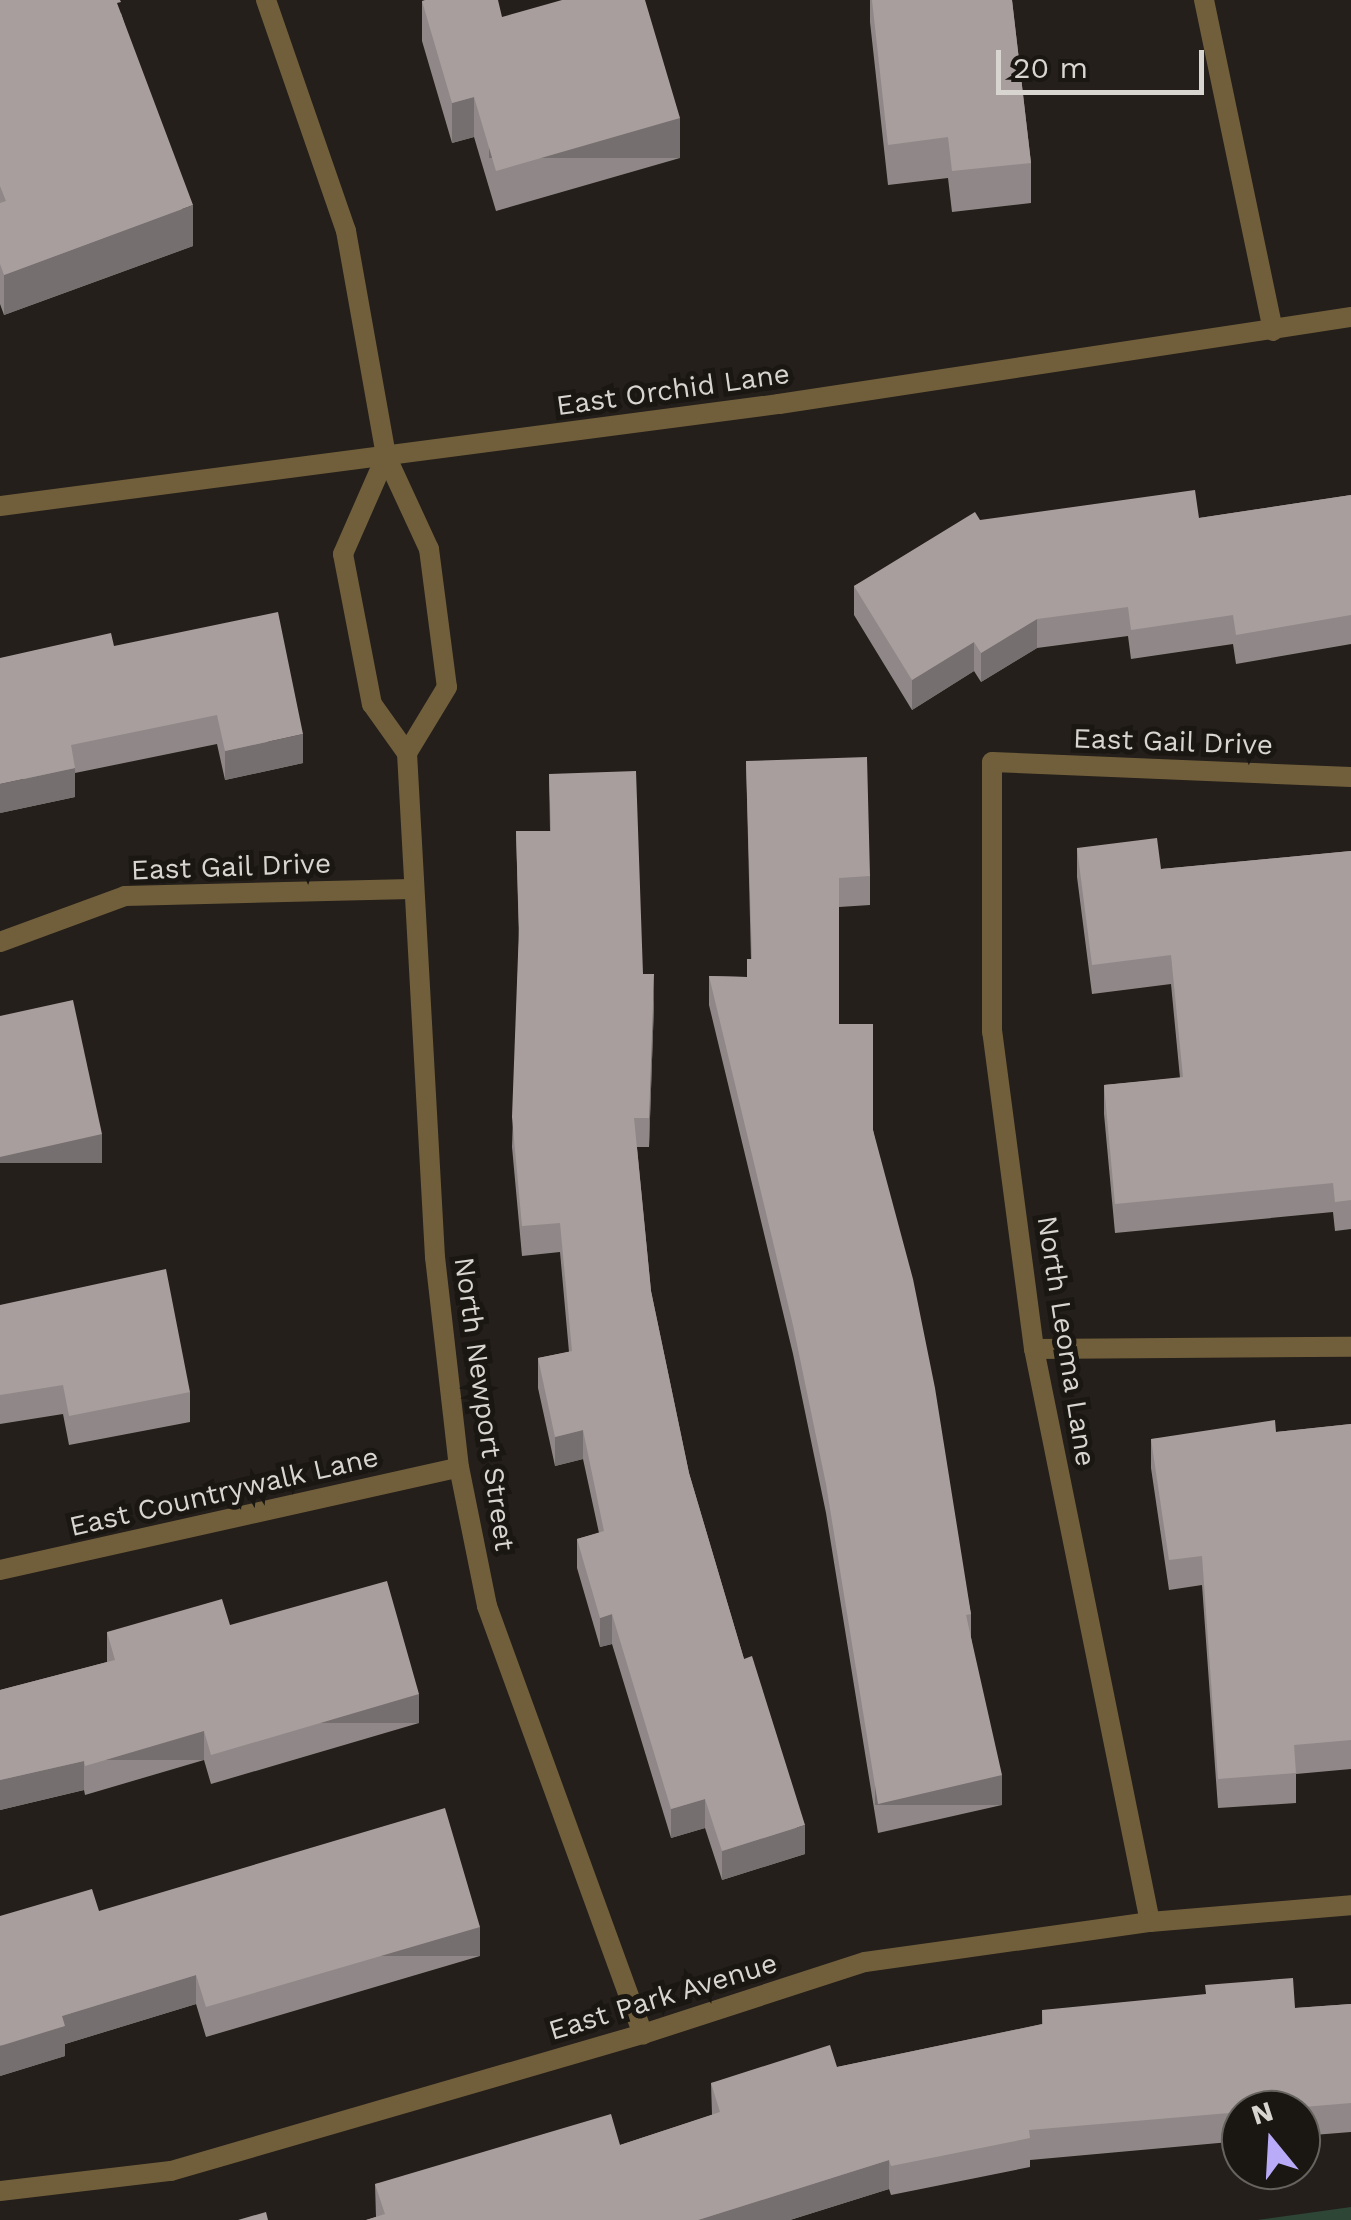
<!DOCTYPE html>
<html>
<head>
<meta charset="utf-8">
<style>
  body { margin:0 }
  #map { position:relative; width:1351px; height:2220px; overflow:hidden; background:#241f1a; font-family:"Work Sans",sans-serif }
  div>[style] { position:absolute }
  .green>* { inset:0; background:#2d4636 }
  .minor>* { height:20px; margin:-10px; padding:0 10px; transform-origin:10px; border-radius:10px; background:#715f3c }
  .tertiary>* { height:20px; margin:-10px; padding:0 10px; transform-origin:10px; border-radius:10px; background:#715f3c }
  .wall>* { inset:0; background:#908888 }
  .shaded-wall>* { inset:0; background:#766f6f; transform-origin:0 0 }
  .building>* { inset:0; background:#a89e9e }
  span { translate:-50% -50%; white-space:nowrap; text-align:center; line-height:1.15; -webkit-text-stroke:10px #1a1611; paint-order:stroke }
  .street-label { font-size:28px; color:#d8d5d1 }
  .north { position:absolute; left:1221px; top:2090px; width:100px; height:100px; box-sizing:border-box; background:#1a1611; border:2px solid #66625e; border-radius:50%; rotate:342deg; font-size:28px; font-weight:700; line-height:40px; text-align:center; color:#d8d5d1 }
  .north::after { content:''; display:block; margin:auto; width:35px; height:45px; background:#b9abf7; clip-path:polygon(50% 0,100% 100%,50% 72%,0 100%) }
  .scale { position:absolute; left:996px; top:50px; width:208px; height:45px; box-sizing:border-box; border:5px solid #d8d5d1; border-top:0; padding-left:12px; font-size:30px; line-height:35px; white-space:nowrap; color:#d8d5d1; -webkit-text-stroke:8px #1a1611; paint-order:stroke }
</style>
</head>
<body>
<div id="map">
  <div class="green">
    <div style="clip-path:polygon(1351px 2207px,1351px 2220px,1257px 2220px)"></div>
  </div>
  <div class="minor">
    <div style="left:266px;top:0;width:244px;rotate:70.9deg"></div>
    <div style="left:346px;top:231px;width:229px;rotate:79.9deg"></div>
    <div style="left:386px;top:456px;width:102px;rotate:65.2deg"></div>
    <div style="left:429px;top:549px;width:139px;rotate:82.6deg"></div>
    <div style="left:447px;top:687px;width:77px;rotate:121.2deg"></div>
    <div style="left:1204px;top:0;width:338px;rotate:78.2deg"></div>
    <div style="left:386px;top:456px;width:107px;rotate:113.7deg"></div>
    <div style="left:343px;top:554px;width:153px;rotate:79.1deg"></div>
    <div style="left:372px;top:704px;width:60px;rotate:54.5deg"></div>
    <div style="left:407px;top:753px;width:505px;rotate:86.82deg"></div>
    <div style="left:435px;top:1257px;width:211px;rotate:83.5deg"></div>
    <div style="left:459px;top:1467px;width:142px;rotate:78.6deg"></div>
    <div style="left:487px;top:1606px;width:456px;rotate:70deg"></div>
    <div style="left:0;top:942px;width:133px;rotate:-20.2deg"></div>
    <div style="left:125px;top:896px;width:286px;rotate:-1.4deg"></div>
    <div style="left:1034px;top:1349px;width:317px;rotate:-0.4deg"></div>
    <div style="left:0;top:1570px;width:470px;rotate:-12.6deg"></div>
    <div style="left:1150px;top:1922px;width:585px;rotate:-101.44deg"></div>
    <div style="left:1034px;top:1349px;width:320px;rotate:-97.5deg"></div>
    <div style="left:992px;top:1032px;width:270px;rotate:-90deg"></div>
    <div style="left:992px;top:762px;width:359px;rotate:2.4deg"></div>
    <div style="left:0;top:2191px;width:172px;rotate:-6.7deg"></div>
    <div style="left:171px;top:2171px;width:491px;rotate:-16.2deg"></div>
    <div style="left:643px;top:2034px;width:233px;rotate:-18deg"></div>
    <div style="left:865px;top:1962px;width:288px;rotate:-8deg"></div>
    <div style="left:1150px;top:1922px;width:202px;rotate:-4.8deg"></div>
  </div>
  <div class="tertiary">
    <div style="left:0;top:506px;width:786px;rotate:-7.46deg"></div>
    <div style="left:779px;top:404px;width:579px;rotate:-8.65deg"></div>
  </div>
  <div class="wall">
    <div style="clip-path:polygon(0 0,121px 13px,193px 246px,4px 315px,0 304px)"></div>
    <div style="clip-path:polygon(870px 0,1012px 0,1031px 163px,1031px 203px,952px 212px,948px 178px,888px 185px,870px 22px)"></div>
    <div style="clip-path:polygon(422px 1px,502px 17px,680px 158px,496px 211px,474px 137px,452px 143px,422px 41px)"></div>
    <div style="clip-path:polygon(1351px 495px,1351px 644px,1236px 664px,1233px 644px,1131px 659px,1128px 636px,1037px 648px,981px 682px,974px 671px,912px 710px,854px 615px,854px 586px,980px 520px,1199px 518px)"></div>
    <div style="clip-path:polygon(114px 646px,303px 763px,225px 780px,217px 744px,75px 773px,75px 797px,0 813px)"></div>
    <div style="clip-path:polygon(746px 761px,870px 876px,870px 905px,839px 907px,839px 1024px,873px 1130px,971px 1614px,971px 1638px,1002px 1805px,878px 1833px,826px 1513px,793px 1354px,709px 1005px,709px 976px,747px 977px,751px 959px)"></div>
    <div style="clip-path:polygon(549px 774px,643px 974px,654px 1003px,649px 1147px,637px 1147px,651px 1291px,689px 1473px,744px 1659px,805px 1854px,722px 1880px,705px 1828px,671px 1838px,612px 1644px,600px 1647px,577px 1568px,577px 1539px,599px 1533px,583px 1459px,555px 1466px,538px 1388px,538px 1358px,569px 1352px,560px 1252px,522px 1256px,512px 1147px,519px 941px,516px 831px,550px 831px)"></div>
    <div style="clip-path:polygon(1077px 848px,1161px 869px,1351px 851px,1351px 1229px,1335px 1231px,1333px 1212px,1115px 1233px,1104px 1114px,1104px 1085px,1180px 1078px,1171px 984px,1092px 994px,1077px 877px)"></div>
    <div style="clip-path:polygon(0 1305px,190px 1392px,190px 1422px,69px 1445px,63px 1414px,0 1424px)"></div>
    <div style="clip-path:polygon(1351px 1424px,1351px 1769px,1296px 1774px,1296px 1803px,1218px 1808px,1202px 1585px,1169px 1590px,1151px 1468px,1151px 1439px,1276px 1432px)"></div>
    <div style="clip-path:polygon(230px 1625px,419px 1723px,211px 1784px,204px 1760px,85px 1795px,84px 1790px,0 1810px,0 1690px,107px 1662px,107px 1632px)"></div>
    <div style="clip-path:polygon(99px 1911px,480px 1956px,206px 2037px,196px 2004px,65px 2044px,65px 2056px,0 2076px)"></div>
    <div style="clip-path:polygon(1351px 2004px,1351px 2132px,1301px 2136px,1301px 2110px,1241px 2110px,1241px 2141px,1030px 2160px,1030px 2167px,891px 2195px,889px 2189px,790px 2220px,366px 2220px,376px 2217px,375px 2184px,620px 2145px,712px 2115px,711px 2083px,837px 2067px,1042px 2024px,1042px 2010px,1295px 2008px)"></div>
  </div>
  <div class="shaded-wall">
    <div style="clip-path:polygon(474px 97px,474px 137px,452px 143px,452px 103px)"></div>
    <div style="left:680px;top:118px;width:40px;height:191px;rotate:90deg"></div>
    <div style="clip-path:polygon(193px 205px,193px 246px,4px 315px,4px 275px)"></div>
    <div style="clip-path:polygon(1037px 619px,1037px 648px,981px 682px,981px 653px)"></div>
    <div style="clip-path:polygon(974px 642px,974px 671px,912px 710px,912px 680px)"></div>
    <div style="clip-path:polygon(303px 734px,303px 763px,225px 780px,225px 751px)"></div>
    <div style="clip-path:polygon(75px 768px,75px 797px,0 813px,0 784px)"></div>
    <div style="clip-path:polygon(654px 974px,654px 1003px,649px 1147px,649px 1118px)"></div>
    <div style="left:102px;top:1134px;width:29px;height:105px;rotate:90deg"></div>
    <div style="clip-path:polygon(583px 1430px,583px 1459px,555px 1466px,555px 1437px)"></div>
    <div style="clip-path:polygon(612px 1614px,612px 1644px,600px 1647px,600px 1618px)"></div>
    <div style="left:419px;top:1694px;width:29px;height:217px;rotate:90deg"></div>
    <div style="left:204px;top:1731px;width:29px;height:124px;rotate:90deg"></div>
    <div style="clip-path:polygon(84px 1761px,84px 1790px,0 1810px,0 1780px)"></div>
    <div style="left:1002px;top:1775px;width:30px;height:127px;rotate:90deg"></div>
    <div style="clip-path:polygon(705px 1799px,705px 1828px,671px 1838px,671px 1809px)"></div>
    <div style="clip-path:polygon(805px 1825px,805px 1854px,722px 1880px,722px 1851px)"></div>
    <div style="left:480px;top:1927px;width:29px;height:285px;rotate:90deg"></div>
    <div style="clip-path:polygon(196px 1975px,196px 2004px,65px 2044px,65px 2056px,0 2076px,0 2046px,62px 2016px)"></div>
    <div style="clip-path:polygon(889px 2160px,889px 2189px,790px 2220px,698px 2220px)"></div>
  </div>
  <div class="building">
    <div style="clip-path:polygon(0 0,120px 0,121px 2px,117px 3px,193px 205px,4px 275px,0 264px,0 203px,6px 201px,0 186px)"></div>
    <div style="clip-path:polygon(425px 0,498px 0,502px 17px,562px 0,645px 0,680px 118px,496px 171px,474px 97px,452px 103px,422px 1px)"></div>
    <div style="clip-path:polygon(872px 0,1012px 0,1031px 163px,952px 171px,948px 137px,888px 145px)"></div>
    <div style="clip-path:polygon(1195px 490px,1199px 518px,1351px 495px,1351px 615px,1236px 635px,1233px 615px,1131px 630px,1128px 607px,1037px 619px,981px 653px,974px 642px,912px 680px,854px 586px,975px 512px,980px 520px)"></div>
    <div style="clip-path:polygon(278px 612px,303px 734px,225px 751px,217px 715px,71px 745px,75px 768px,0 784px,0 658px,111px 633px,114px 646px)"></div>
    <div style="clip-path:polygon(867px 757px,870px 876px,839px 878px,839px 1024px,873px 1024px,873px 1130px,913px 1279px,935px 1388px,971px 1614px,966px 1615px,1002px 1775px,878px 1804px,826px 1484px,793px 1325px,709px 976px,747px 977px,747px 959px,752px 959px,746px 761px)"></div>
    <div style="clip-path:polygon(636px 771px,643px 974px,654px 974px,649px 1118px,634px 1118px,651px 1291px,689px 1473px,744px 1659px,752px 1656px,805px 1825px,722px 1851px,705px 1799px,671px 1809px,612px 1614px,600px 1618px,577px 1539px,604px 1531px,583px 1430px,555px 1437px,538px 1358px,572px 1351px,560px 1223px,522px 1226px,512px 1117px,519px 928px,516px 831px,551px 831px,549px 774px)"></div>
    <div style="clip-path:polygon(1157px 838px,1161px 869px,1351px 851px,1351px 1200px,1335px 1202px,1333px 1183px,1115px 1204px,1104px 1085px,1183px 1077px,1171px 955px,1092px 965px,1077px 848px)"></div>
    <div style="clip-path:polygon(73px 1000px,102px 1134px,0 1157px,0 1016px)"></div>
    <div style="clip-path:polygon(166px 1269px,190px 1392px,69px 1416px,63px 1385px,0 1395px,0 1305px)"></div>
    <div style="clip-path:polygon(1275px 1420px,1276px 1432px,1351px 1424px,1351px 1740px,1294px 1745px,1296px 1773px,1218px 1779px,1202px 1556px,1169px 1560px,1151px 1439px)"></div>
    <div style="clip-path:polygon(387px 1581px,419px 1694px,211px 1755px,204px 1731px,85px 1766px,84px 1761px,0 1780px,0 1690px,115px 1660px,107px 1632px,222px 1599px,230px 1625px)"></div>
    <div style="clip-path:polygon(445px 1808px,480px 1927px,206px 2007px,196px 1975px,62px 2016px,65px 2026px,0 2046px,0 1916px,92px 1889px,99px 1911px)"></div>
    <div style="clip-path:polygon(1293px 1978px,1295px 2008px,1351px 2004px,1351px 2103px,1267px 2110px,1241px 2110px,1241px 2112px,1029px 2130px,1030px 2138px,891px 2166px,889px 2160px,698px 2220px,366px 2220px,385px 2214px,375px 2184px,611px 2114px,620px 2145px,720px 2112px,711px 2083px,830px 2045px,837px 2067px,1043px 2024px,1042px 2010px,1206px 1994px,1205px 1985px)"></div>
    <div style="clip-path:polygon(266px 2212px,268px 2220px,238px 2220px)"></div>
  </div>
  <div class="street-label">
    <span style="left:673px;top:390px;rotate:-8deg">East Orchid Lane</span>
    <span style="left:1173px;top:742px;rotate:2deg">East Gail Drive</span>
    <span style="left:231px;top:867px;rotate:-2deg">East Gail Drive</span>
    <span style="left:1066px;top:1341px;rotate:81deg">North Leoma Lane</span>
    <span style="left:484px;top:1404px;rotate:82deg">North Newport Street</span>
    <span style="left:224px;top:1492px;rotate:-13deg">East Countrywalk Lane</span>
    <span style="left:663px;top:1997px;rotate:-17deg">East Park Avenue</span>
  </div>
  <div class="north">N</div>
  <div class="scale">20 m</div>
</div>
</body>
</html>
